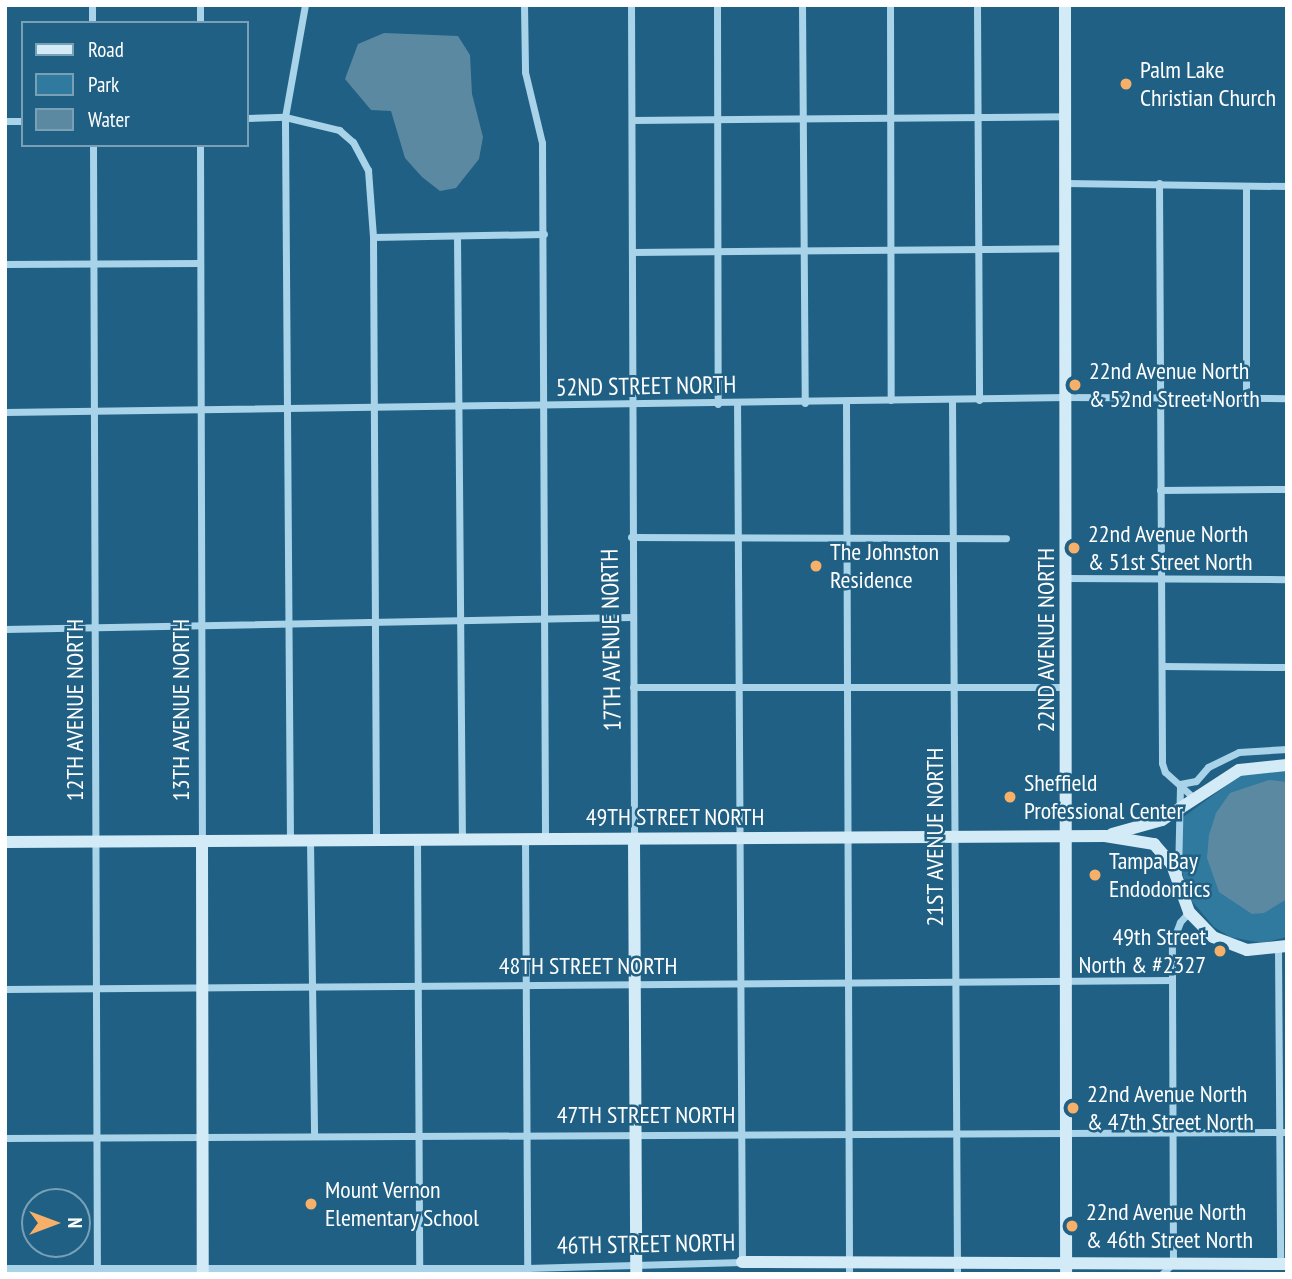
<!DOCTYPE html>
<html>
<head>
<meta charset="utf-8">
<style>
  body { margin:0 }
  #map { position:relative; width:1292px; height:1279px; overflow:hidden; background:#206084; font-family:"PT Sans Narrow",sans-serif }
  div>[style] { position:absolute }
  .green>* { inset:0; background:#307aa0 }
  .water>* { inset:0; background:#5c89a2 }
  .street>* { height:7px; margin:-3.5px; padding:0 3.5px; transform-origin:3.5px; border-radius:3.5px; background:#a8d3e9 }
  .secondary>* { height:12px; margin:-6px; padding:0 6px; transform-origin:6px; border-radius:6px; background:#d3eaf7 }
  .dots>* { width:19px; height:19px; translate:-50% -50%; box-sizing:border-box; border:4px solid #206084; border-radius:50% }
  span { translate:-50% -50%; white-space:nowrap; text-align:center; line-height:1.15; -webkit-text-stroke:5px #206084; paint-order:stroke }
  .poi-label { font-size:24px; color:#fff }
  .left { translate:0 -50%; text-align:left }
  .right { translate:-100% -50%; text-align:right }
  .street-label { font-size:24px; color:#fff }
  .frame { position:absolute; inset:0; border:7px solid #fff; pointer-events:none }
  .legend { position:absolute; left:21px; top:21px; width:228px; height:126px; box-sizing:border-box; background:#206084; border:2px solid #79a0b5; margin:0; padding:9px 12px; list-style:none; font-size:21px; color:#fff }
  .legend li { display:flex; align-items:center; gap:14px; height:35px }
  .legend b { width:35px; border:2px solid #79a0b5 }
  .north { position:absolute; left:21px; top:1188px; width:70px; height:70px; box-sizing:border-box; background:#206084; border:2px solid #79a0b5; border-radius:50%; rotate:90deg; font-size:19px; font-weight:700; line-height:28px; text-align:center; color:#fff }
  .north::after { content:''; display:block; margin:auto; width:24px; height:32px; background:#f6b069; clip-path:polygon(50% 0,100% 100%,50% 72%,0 100%) }
</style>
</head>
<body>
<div id="map">
  <div class="green">
    <div style="clip-path:polygon(1287px 771px,1287px 937px,1262px 943px,1230px 937px,1214px 927px,1190px 899px,1182px 871px,1182px 818px,1242px 774px)"></div>
  </div>
  <div class="water">
    <div style="clip-path:polygon(384px 33px,458px 36px,470px 55px,472px 94px,483px 137px,479px 159px,456px 188px,440px 191px,422px 177px,405px 158px,391px 111px,371px 110px,345px 79px,358px 44px)"></div>
    <div style="clip-path:polygon(1269px 780px,1287px 782px,1287px 899px,1264px 913px,1252px 914px,1219px 892px,1207px 858px,1209px 835px,1216px 813px,1230px 793px)"></div>
  </div>
  <div class="street">
    <div style="left:92px;top:5px;width:18px;rotate:90deg"></div>
    <div style="left:200px;top:5px;width:18px;rotate:90deg"></div>
    <div style="left:524px;top:5px;width:67px;rotate:89.1deg"></div>
    <div style="left:525px;top:72px;width:73px;rotate:76.5deg"></div>
    <div style="left:542px;top:143px;width:696px;rotate:89.75deg"></div>
    <div style="left:631px;top:5px;width:834px;rotate:89.79deg"></div>
    <div style="left:717px;top:5px;width:399px;rotate:89.9deg"></div>
    <div style="left:802px;top:5px;width:398px;rotate:89.6deg"></div>
    <div style="left:890px;top:5px;width:395px;rotate:89.9deg"></div>
    <div style="left:977px;top:5px;width:395px;rotate:89.7deg"></div>
    <div style="left:247px;top:118px;width:38px;rotate:-2deg"></div>
    <div style="left:285px;top:117px;width:56px;rotate:13.5deg"></div>
    <div style="left:339px;top:130px;width:18px;rotate:41deg"></div>
    <div style="left:353px;top:142px;width:32px;rotate:62deg"></div>
    <div style="left:368px;top:170px;width:67px;rotate:85.7deg"></div>
    <div style="left:373px;top:237px;width:603px;rotate:89.71deg"></div>
    <div style="left:632px;top:120px;width:433px;rotate:-0.5deg"></div>
    <div style="left:5px;top:121px;width:18px"></div>
    <div style="left:93px;top:145px;width:1129px;rotate:89.8deg"></div>
    <div style="left:200px;top:145px;width:696px;rotate:89.84deg"></div>
    <div style="left:1065px;top:183px;width:222px;rotate:0.8deg"></div>
    <div style="left:1159px;top:183px;width:580px;rotate:89.7deg"></div>
    <div style="left:1162px;top:763px;width:9px;rotate:72deg"></div>
    <div style="left:1165px;top:772px;width:40px;rotate:42deg"></div>
    <div style="left:1246px;top:186px;width:214px;rotate:90deg"></div>
    <div style="left:457px;top:236px;width:604px;rotate:89.53deg"></div>
    <div style="left:373px;top:237px;width:171px;rotate:-1deg"></div>
    <div style="left:632px;top:252px;width:434px;rotate:-0.5deg"></div>
    <div style="left:5px;top:264px;width:195px;rotate:-0.3deg"></div>
    <div style="left:952px;top:399px;width:875px;rotate:89.67deg"></div>
    <div style="left:846px;top:401px;width:873px;rotate:89.8deg"></div>
    <div style="left:5px;top:412px;width:1061px;rotate:-0.81deg"></div>
    <div style="left:1066px;top:397px;width:221px;rotate:0.3deg"></div>
    <div style="left:1160px;top:490px;width:127px;rotate:-0.5deg"></div>
    <div style="left:631px;top:537px;width:375px;rotate:0.2deg"></div>
    <div style="left:1067px;top:578px;width:220px;rotate:0.3deg"></div>
    <div style="left:5px;top:629px;width:627px;rotate:-1.1deg"></div>
    <div style="left:1162px;top:666px;width:125px;rotate:0.5deg"></div>
    <div style="left:633px;top:687px;width:433px"></div>
    <div style="left:1180px;top:784px;width:16px;rotate:-11deg"></div>
    <div style="left:1196px;top:781px;width:18px;rotate:-49deg"></div>
    <div style="left:1208px;top:767px;width:34px;rotate:-26deg"></div>
    <div style="left:1239px;top:752px;width:48px;rotate:-3.6deg"></div>
    <div style="left:525px;top:839px;width:435px;rotate:89.7deg"></div>
    <div style="left:417px;top:840px;width:434px;rotate:89.7deg"></div>
    <div style="left:290px;top:841px;width:724px;rotate:-90.4deg"></div>
    <div style="left:285px;top:117px;width:114px;rotate:-79.9deg"></div>
    <div style="left:310px;top:841px;width:295px;rotate:89.2deg"></div>
    <div style="left:1178px;top:875px;width:91px;rotate:-88.7deg"></div>
    <div style="left:1278px;top:949px;width:315px;rotate:89.6deg"></div>
    <div style="left:5px;top:989px;width:1167px;rotate:-0.44deg"></div>
    <div style="left:5px;top:1138px;width:1282px;rotate:-0.27deg"></div>
    <div style="left:5px;top:1268px;width:522px"></div>
    <div style="left:527px;top:1268px;width:215px;rotate:-1.6deg"></div>
    <div style="left:742px;top:1262px;width:858px;rotate:-90.33deg"></div>
    <div style="left:1162px;top:1274px;width:16px;rotate:-45deg"></div>
    <div style="left:1173px;top:1263px;width:320px;rotate:-90.2deg"></div>
    <div style="left:1172px;top:943px;width:22px;rotate:-69deg"></div>
    <div style="left:1180px;top:922px;width:13px;rotate:-48deg"></div>
  </div>
  <div class="secondary">
    <div style="left:1065px;top:5px;width:1269px;rotate:89.95deg"></div>
    <div style="left:1112px;top:834px;width:52px;rotate:-15.6deg"></div>
    <div style="left:1162px;top:820px;width:92px;rotate:-33deg"></div>
    <div style="left:1239px;top:770px;width:48px;rotate:-5.9deg"></div>
    <div style="left:634px;top:839px;width:435px;rotate:89.7deg"></div>
    <div style="left:202px;top:841px;width:433px;rotate:89.9deg"></div>
    <div style="left:5px;top:842px;width:1100px;rotate:-0.31deg"></div>
    <div style="left:1105px;top:836px;width:50px;rotate:9.3deg"></div>
    <div style="left:1154px;top:844px;width:28px;rotate:49deg"></div>
    <div style="left:1172px;top:865px;width:50px;rotate:70.1deg"></div>
    <div style="left:1189px;top:912px;width:35px;rotate:46deg"></div>
    <div style="left:1213px;top:937px;width:36px;rotate:21deg"></div>
    <div style="left:1247px;top:950px;width:40px;rotate:-5.7deg"></div>
    <div style="left:742px;top:1262px;width:545px;rotate:0.21deg"></div>
  </div>
  <div class="dots">
    <div style="left:1126px;top:84px;background:#f6b069"></div>
    <div style="left:1075px;top:385px;background:#f6b069"></div>
    <div style="left:1074px;top:548px;background:#f6b069"></div>
    <div style="left:816px;top:566px;background:#f6b069"></div>
    <div style="left:1010px;top:797px;background:#f6b069"></div>
    <div style="left:1095px;top:875px;background:#f6b069"></div>
    <div style="left:1220px;top:951px;background:#f6b069"></div>
    <div style="left:1073px;top:1108px;background:#f6b069"></div>
    <div style="left:311px;top:1204px;background:#f6b069"></div>
    <div style="left:1072px;top:1226px;background:#f6b069"></div>
  </div>
  <div class="poi-label">
    <span class="left" style="left:1140px;top:84px">Palm Lake<br>Christian Church</span>
    <span class="left" style="left:1089px;top:385px">22nd Avenue North<br>&amp; 52nd Street North</span>
    <span class="left" style="left:1088px;top:548px">22nd Avenue North<br>&amp; 51st Street North</span>
    <span class="left" style="left:830px;top:566px">The Johnston<br>Residence</span>
    <span class="left" style="left:1024px;top:797px">Sheffield<br>Professional Center</span>
    <span class="left" style="left:1109px;top:875px">Tampa Bay<br>Endodontics</span>
    <span class="right" style="left:1206px;top:951px">49th Street<br>North &amp; #2327</span>
    <span class="left" style="left:1087px;top:1108px">22nd Avenue North<br>&amp; 47th Street North</span>
    <span class="left" style="left:325px;top:1204px">Mount Vernon<br>Elementary School</span>
    <span class="left" style="left:1086px;top:1226px">22nd Avenue North<br>&amp; 46th Street North</span>
  </div>
  <div class="street-label">
    <span style="left:646px;top:386px;rotate:-1deg">52ND STREET NORTH</span>
    <span style="left:611px;top:640px;rotate:-91deg">17TH AVENUE NORTH</span>
    <span style="left:1046px;top:640px;rotate:-90deg">22ND AVENUE NORTH</span>
    <span style="left:75px;top:710px;rotate:-90deg">12TH AVENUE NORTH</span>
    <span style="left:181px;top:710px;rotate:-90deg">13TH AVENUE NORTH</span>
    <span style="left:675px;top:817px">49TH STREET NORTH</span>
    <span style="left:935px;top:837px;rotate:-90deg">21ST AVENUE NORTH</span>
    <span style="left:588px;top:966px">48TH STREET NORTH</span>
    <span style="left:646px;top:1115px">47TH STREET NORTH</span>
    <span style="left:646px;top:1244px;rotate:-1deg">46TH STREET NORTH</span>
  </div>
  <div class="frame"></div>
  <ul class="legend">
  <li><b style="height:9px;background:#d3eaf7"></b>Road</li>
  <li><b style="height:19px;background:#307aa0"></b>Park</li>
  <li><b style="height:19px;background:#5c89a2"></b>Water</li>
  </ul>
  <div class="north">N</div>
</div>
</body>
</html>
